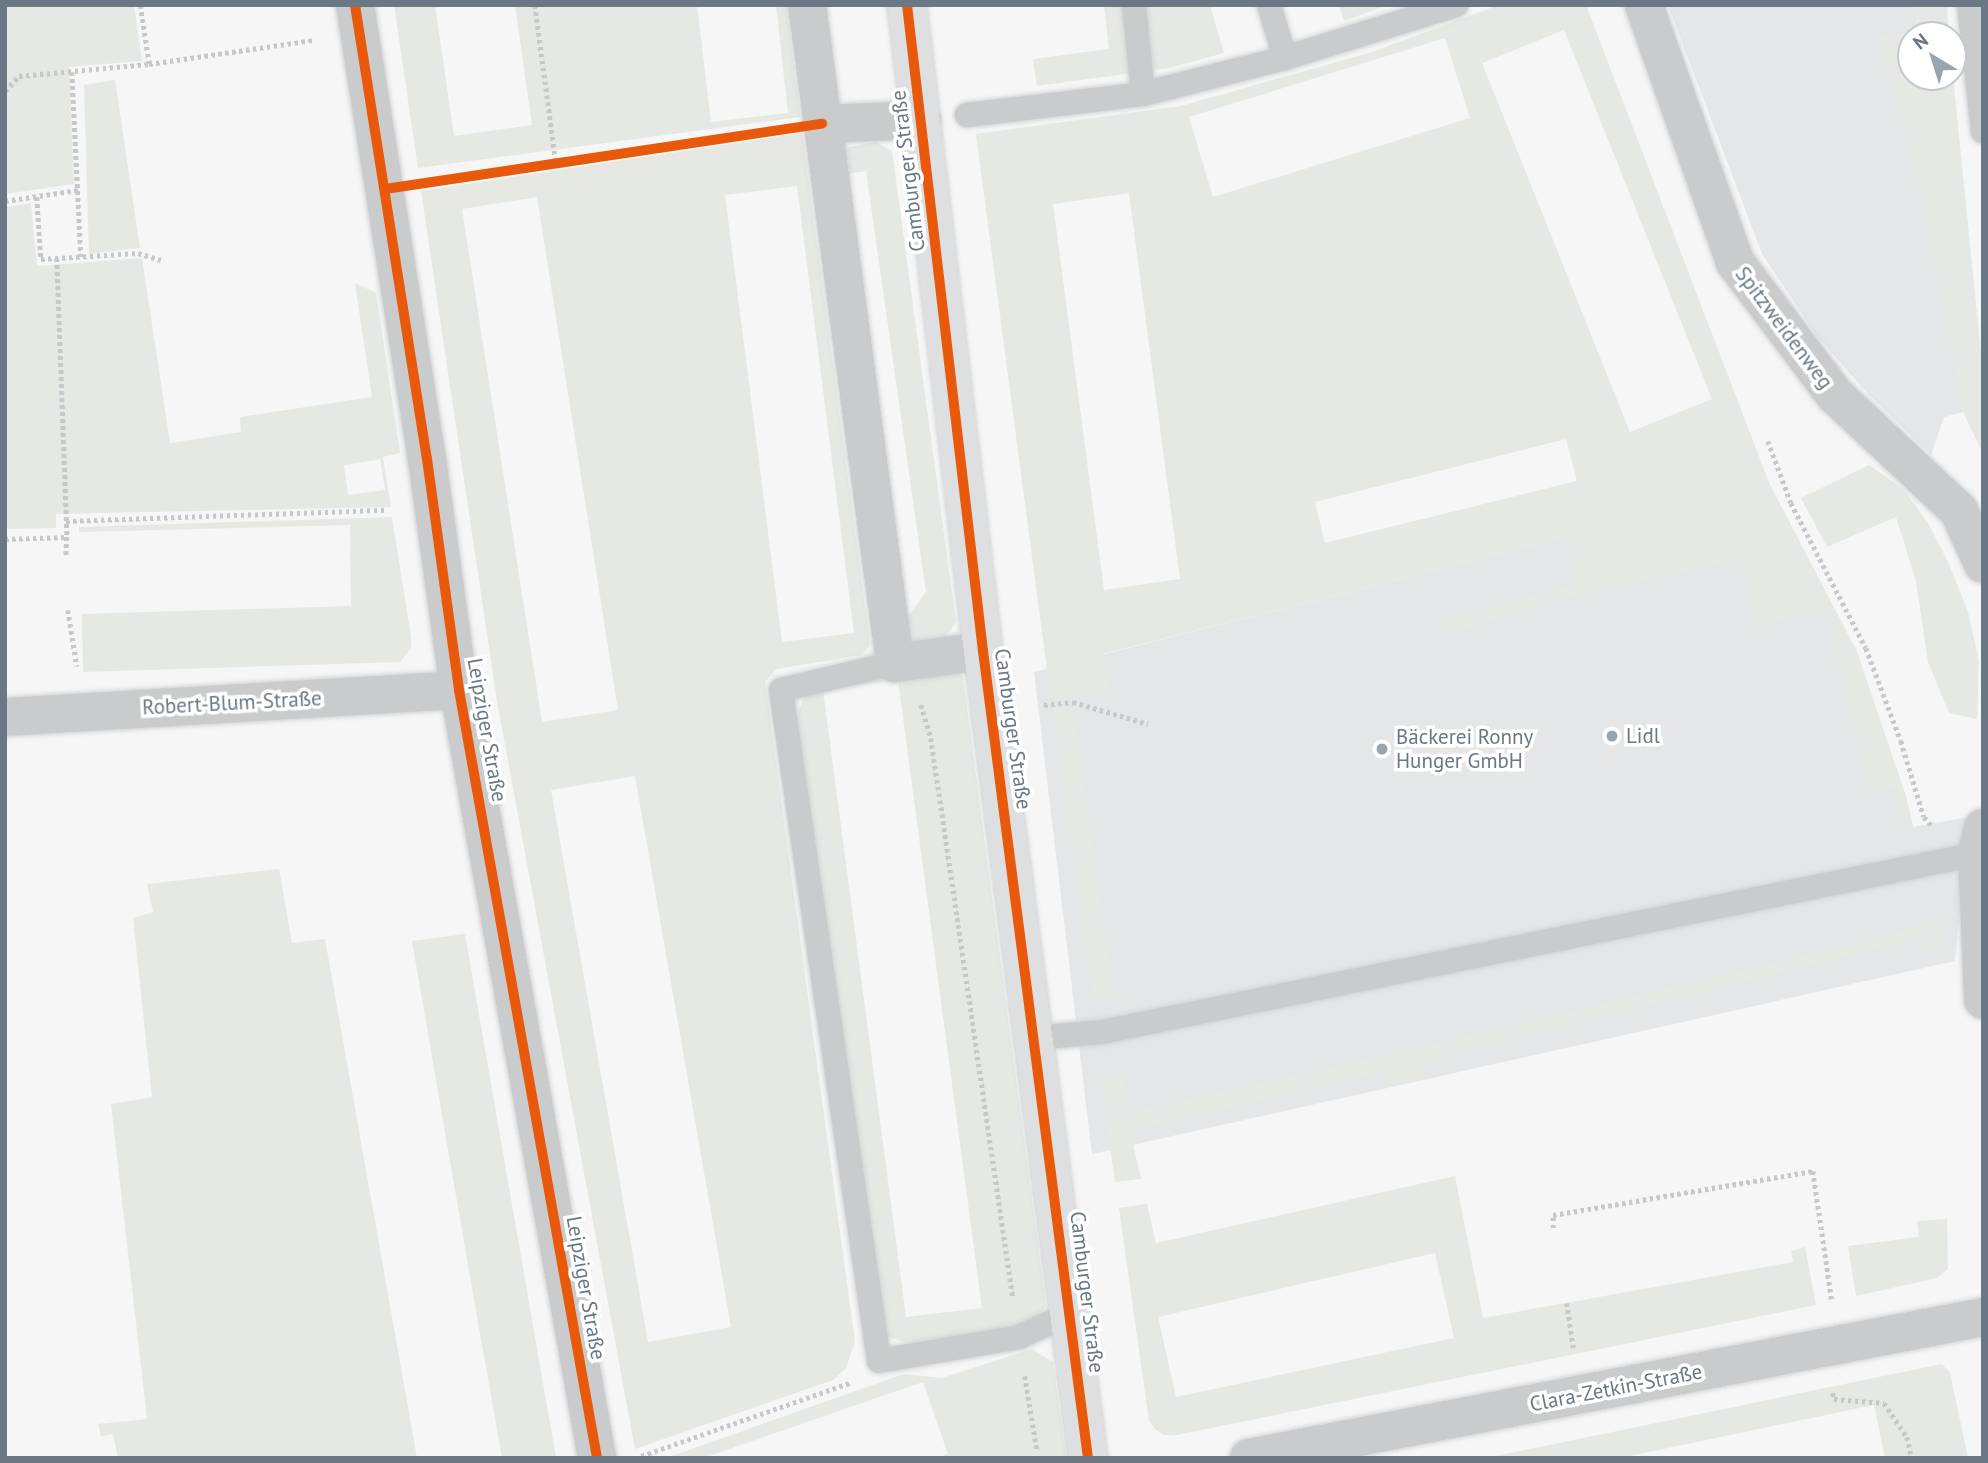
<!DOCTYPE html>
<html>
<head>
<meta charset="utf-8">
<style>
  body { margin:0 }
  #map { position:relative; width:1988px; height:1463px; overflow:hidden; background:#f6f6f6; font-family:"PT Sans",sans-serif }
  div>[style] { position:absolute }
  .built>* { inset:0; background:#e5e6e7 }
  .green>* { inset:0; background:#e5e8e3; transform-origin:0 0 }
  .path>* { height:4.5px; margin-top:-2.25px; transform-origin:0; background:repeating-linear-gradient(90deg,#c7c8c9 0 3.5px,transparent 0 7px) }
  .roads { filter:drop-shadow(0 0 2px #d2d3d4) drop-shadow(0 0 2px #d2d3d4) }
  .service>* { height:24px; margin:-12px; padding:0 12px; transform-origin:12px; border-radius:12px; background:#c9cbcc }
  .minor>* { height:38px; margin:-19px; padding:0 19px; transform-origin:19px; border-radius:19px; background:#c9cbcc }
  .primary>* { height:38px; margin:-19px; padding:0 19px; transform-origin:19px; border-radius:19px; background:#dedfe0 }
  .cycleway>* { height:10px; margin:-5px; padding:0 5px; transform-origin:5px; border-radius:5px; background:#e8590c }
  .dots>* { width:19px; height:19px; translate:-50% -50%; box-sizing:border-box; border:4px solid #fff; border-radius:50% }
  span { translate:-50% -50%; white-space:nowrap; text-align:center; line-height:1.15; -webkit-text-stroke:7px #fff; paint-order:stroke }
  .street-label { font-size:21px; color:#697884 }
  .poi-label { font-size:21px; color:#697884 }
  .left { translate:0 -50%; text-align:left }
  .frame { position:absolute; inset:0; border:7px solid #697884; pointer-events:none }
  .north { position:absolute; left:1897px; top:21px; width:70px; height:70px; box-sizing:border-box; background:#fff; border:2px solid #c3c9ce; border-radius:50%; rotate:322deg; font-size:19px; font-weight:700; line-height:28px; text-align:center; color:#697884 }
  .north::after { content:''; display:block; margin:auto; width:24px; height:32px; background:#9aa4ac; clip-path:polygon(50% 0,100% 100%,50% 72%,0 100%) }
</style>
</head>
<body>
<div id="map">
  <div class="built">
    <div style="clip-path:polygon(1668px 5px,1915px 5px,1918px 35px,1911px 35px,1911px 77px,1963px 412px,1944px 417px,1931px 455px,1868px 394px,1817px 336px,1762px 254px)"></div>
    <div style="clip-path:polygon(1770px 485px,1857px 652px,1906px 797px,1913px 827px,1975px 816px,1963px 877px,1955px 961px,1092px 1154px,1034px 672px)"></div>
  </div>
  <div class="green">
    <div style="clip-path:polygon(5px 5px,134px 5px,142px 61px,69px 67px,74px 184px,5px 194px)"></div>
    <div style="clip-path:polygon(394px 5px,435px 5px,454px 136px,532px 125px,515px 5px,697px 5px,711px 122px,788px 113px,776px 5px,786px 5px,800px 117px,418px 168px)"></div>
    <div style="clip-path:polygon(1104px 5px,1210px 5px,1224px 53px,1169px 68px,1037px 86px,1033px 59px,1109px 49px)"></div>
    <div style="clip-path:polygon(1339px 5px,1387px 5px,1344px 21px)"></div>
    <div style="clip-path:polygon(evenodd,1499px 5px,1586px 5px,1770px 485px,1857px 652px,1906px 797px,1913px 827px,1902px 828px,1895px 787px,1870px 793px,1827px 610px,1757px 626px,1741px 559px,1564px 598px,1444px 636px,1442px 619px,1577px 585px,1566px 537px,1102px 654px,1110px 692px,1051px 700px,976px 134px,1181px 106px,1372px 52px,1499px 5px,1564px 30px,1712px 399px,1630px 432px,1482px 63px,1564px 30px,1499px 5px,1445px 38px,1470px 118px,1213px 197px,1189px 117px,1445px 38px,1499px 5px,1129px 193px,1180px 579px,1104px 590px,1053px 204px,1129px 193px,1499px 5px,1566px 439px,1577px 481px,1325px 543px,1315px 502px,1566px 439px)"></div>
    <div style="clip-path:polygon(1915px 5px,1947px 5px,1949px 35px,1911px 35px,1911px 77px,1953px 77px,1983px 372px,1983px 454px,1963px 412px,1920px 185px,1879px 36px,1917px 30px)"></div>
    <div style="clip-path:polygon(115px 80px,140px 248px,89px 254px,84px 85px)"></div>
    <div style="clip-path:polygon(evenodd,802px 133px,870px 645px,862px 655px,776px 669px,765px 682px,855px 1342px,846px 1368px,833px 1380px,635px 1449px,497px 701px,421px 191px,802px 133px,797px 186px,854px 633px,782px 642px,725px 195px,797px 186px,802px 133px,537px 197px,618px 710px,542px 722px,462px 209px,537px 197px,802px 133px,635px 776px,731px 1327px,648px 1342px,551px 790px,635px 776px)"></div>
    <div style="clip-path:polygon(876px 142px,892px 151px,956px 622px,946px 636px,934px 643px,920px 646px,898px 631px,926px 592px,866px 171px,835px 176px,843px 148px)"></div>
    <div style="clip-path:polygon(evenodd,31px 203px,37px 266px,142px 258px,170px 443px,241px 432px,240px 417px,372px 397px,355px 283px,376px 293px,400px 453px,383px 457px,391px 507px,56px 514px,56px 528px,5px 529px,5px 207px,31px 203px,380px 459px,385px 490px,348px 495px,344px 465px,380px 459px)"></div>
    <div style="clip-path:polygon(1869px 465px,1903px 489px,1928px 523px,1949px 564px,1968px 612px,1979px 661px,1977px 719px,1949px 713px,1928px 662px,1916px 581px,1896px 517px,1827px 547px,1801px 498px)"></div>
    <div style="clip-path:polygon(392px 517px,411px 637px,411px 648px,400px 662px,83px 672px,82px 614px,351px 606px,350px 525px,79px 532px,79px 527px)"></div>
    <div style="clip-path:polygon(evenodd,956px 669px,963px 677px,1046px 1306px,1035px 1319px,1017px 1325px,908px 1343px,889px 1337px,879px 1328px,797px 729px,798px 711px,805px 697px,819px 686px,956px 669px,898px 680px,982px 1308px,906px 1317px,823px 690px,898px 680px)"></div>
    <div style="left:1073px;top:706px;width:296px;height:21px;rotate:82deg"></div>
    <div style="clip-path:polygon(279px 869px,292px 943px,325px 939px,417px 1458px,118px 1458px,113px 1434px,101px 1436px,98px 1424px,147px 1419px,111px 1104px,152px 1097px,133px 918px,153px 912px,147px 884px)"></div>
    <div style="clip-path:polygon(1935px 921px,1942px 927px,1941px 950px,1927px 953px,1923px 937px,1421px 1063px,1424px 1077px,1390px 1086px,1386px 1071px,1130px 1131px,1141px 1179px,1115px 1182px,1100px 1078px,1123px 1073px,1129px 1112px,1383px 1056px,1888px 936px,1920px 923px)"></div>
    <div style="clip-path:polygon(465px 934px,556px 1458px,502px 1458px,469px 1271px,412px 941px)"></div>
    <div style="clip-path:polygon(evenodd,1455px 1176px,1483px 1318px,1793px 1262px,1791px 1251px,1805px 1247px,1816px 1305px,1177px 1435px,1164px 1435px,1156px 1430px,1149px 1421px,1119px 1208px,1147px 1204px,1156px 1243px,1455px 1176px,1435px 1253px,1454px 1338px,1176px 1397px,1158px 1317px,1435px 1253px)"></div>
    <div style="clip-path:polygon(1947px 1219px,1948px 1269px,1937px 1278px,1856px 1296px,1848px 1246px,1919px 1237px,1917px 1221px)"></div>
    <div style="clip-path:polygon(1032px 1349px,1053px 1362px,1066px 1458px,939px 1458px,948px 1454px,923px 1382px,703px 1458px,666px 1458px,904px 1374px,942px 1378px)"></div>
    <div style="clip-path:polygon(1942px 1364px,1950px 1373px,1968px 1458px,1885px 1458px,1874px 1405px,1620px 1458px,1486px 1458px)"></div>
  </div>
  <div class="path">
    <div style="left:535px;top:5px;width:159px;rotate:82.4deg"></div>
    <div style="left:149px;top:64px;width:167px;rotate:-8.3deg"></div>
    <div style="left:72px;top:72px;width:185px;rotate:87.2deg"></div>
    <div style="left:5px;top:91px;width:21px;rotate:-47deg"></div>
    <div style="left:19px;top:76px;width:131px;rotate:-5.3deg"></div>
    <div style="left:149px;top:64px;width:60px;rotate:-98.7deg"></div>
    <div style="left:37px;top:197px;width:62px;rotate:86.3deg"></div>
    <div style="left:41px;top:259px;width:97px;rotate:-3.5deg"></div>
    <div style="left:138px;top:253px;width:24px;rotate:17deg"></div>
    <div style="left:5px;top:201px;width:74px;rotate:-8.6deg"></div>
    <div style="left:57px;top:258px;width:279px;rotate:87.9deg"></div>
    <div style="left:1768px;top:441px;width:66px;rotate:69.6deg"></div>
    <div style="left:1791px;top:503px;width:163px;rotate:62.7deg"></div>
    <div style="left:1866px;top:648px;width:99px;rotate:69.4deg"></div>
    <div style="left:1901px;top:741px;width:79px;rotate:73.2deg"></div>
    <div style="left:1924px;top:817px;width:11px;rotate:49deg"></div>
    <div style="left:66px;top:521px;width:321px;rotate:-2deg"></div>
    <div style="left:5px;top:539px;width:62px;rotate:-1.8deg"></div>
    <div style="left:67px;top:537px;width:21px;rotate:93deg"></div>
    <div style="left:68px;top:610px;width:57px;rotate:80.9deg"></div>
    <div style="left:921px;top:705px;width:34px;rotate:73deg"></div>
    <div style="left:931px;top:738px;width:566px;rotate:81.67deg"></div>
    <div style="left:1044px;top:705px;width:29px;rotate:-6deg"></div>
    <div style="left:1073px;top:702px;width:78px;rotate:16.3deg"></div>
    <div style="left:1553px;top:1228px;width:13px;rotate:-90deg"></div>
    <div style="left:1553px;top:1215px;width:264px;rotate:-9.6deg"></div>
    <div style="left:1813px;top:1171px;width:132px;rotate:81.7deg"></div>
    <div style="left:1567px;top:1303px;width:49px;rotate:81.7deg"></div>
    <div style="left:1025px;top:1376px;width:75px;rotate:80.8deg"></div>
    <div style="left:1833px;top:1393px;width:6px;rotate:81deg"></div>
    <div style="left:1834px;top:1399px;width:50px;rotate:4.6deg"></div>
    <div style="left:1884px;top:1403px;width:41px;rotate:55.9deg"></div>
    <div style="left:1907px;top:1437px;width:22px;rotate:77deg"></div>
    <div style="left:641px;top:1456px;width:221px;rotate:-19.3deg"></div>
  </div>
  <div class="roads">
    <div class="service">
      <div style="left:1134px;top:5px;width:89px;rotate:84.2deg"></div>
      <div style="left:1269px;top:5px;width:55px;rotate:73.2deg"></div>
      <div style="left:1969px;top:5px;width:127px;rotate:83.7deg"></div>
      <div style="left:967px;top:115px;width:177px;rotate:-6.8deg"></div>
      <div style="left:1143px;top:94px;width:146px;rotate:-14.2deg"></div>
      <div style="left:1285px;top:58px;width:179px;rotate:-17.2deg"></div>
      <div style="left:895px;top:663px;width:117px;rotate:166.7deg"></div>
      <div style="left:781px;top:690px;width:678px;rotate:81.69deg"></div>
      <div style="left:879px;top:1361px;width:142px;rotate:-9.7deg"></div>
      <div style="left:1019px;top:1337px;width:57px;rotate:-24.8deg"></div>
      <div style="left:1034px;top:1038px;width:68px;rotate:-5deg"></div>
      <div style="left:1102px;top:1032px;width:893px;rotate:-11.5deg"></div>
    </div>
    <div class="minor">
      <div style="left:355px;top:5px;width:460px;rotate:81deg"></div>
      <div style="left:427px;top:459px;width:233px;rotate:82.1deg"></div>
      <div style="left:459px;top:690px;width:780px;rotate:79.81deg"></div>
      <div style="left:807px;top:5px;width:664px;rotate:82.38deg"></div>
      <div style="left:895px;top:663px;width:89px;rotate:-7.8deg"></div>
      <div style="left:1644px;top:5px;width:273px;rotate:70.5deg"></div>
      <div style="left:1735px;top:262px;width:166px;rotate:53.1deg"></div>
      <div style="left:1835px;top:395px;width:170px;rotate:43.1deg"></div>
      <div style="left:1959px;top:511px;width:58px;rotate:65.6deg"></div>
      <div style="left:822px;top:124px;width:100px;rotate:-2.3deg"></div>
      <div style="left:5px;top:717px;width:455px;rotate:-3.4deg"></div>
      <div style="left:1983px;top:828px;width:27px;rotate:103deg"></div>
      <div style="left:1977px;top:854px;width:146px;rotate:87.6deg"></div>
      <div style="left:1249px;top:1458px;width:747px;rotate:-10.87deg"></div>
    </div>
    <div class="primary">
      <div style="left:907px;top:5px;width:650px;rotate:83.29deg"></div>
      <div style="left:983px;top:651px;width:814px;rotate:82.59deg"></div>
    </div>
  </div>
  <div class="cycleway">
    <div style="left:355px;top:5px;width:460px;rotate:81deg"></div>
    <div style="left:427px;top:459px;width:233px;rotate:82.1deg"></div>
    <div style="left:459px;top:690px;width:780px;rotate:79.81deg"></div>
    <div style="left:907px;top:5px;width:650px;rotate:83.29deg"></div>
    <div style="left:983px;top:651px;width:814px;rotate:82.59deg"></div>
    <div style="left:385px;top:189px;width:442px;rotate:-8.5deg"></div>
  </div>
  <div class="dots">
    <div style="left:1612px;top:736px;background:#9aa4ac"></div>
    <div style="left:1382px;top:749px;background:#9aa4ac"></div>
  </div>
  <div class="street-label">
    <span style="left:908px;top:171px;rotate:-97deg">Camburger Straße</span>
    <span style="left:1784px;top:328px;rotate:53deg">Spitzweidenweg</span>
    <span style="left:232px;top:703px;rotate:-3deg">Robert-Blum-Straße</span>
    <span style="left:1013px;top:729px;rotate:82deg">Camburger Straße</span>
    <span style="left:487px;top:730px;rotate:80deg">Leipziger Straße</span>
    <span style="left:586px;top:1288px;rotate:80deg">Leipziger Straße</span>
    <span style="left:1087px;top:1292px;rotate:83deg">Camburger Straße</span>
    <span style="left:1616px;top:1388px;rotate:-11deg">Clara-Zetkin-Straße</span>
  </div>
  <div class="poi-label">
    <span class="left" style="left:1626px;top:736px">Lidl</span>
    <span class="left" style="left:1396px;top:749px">Bäckerei Ronny<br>Hunger GmbH</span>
  </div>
  <div class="frame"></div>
  <div class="north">N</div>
</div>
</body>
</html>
